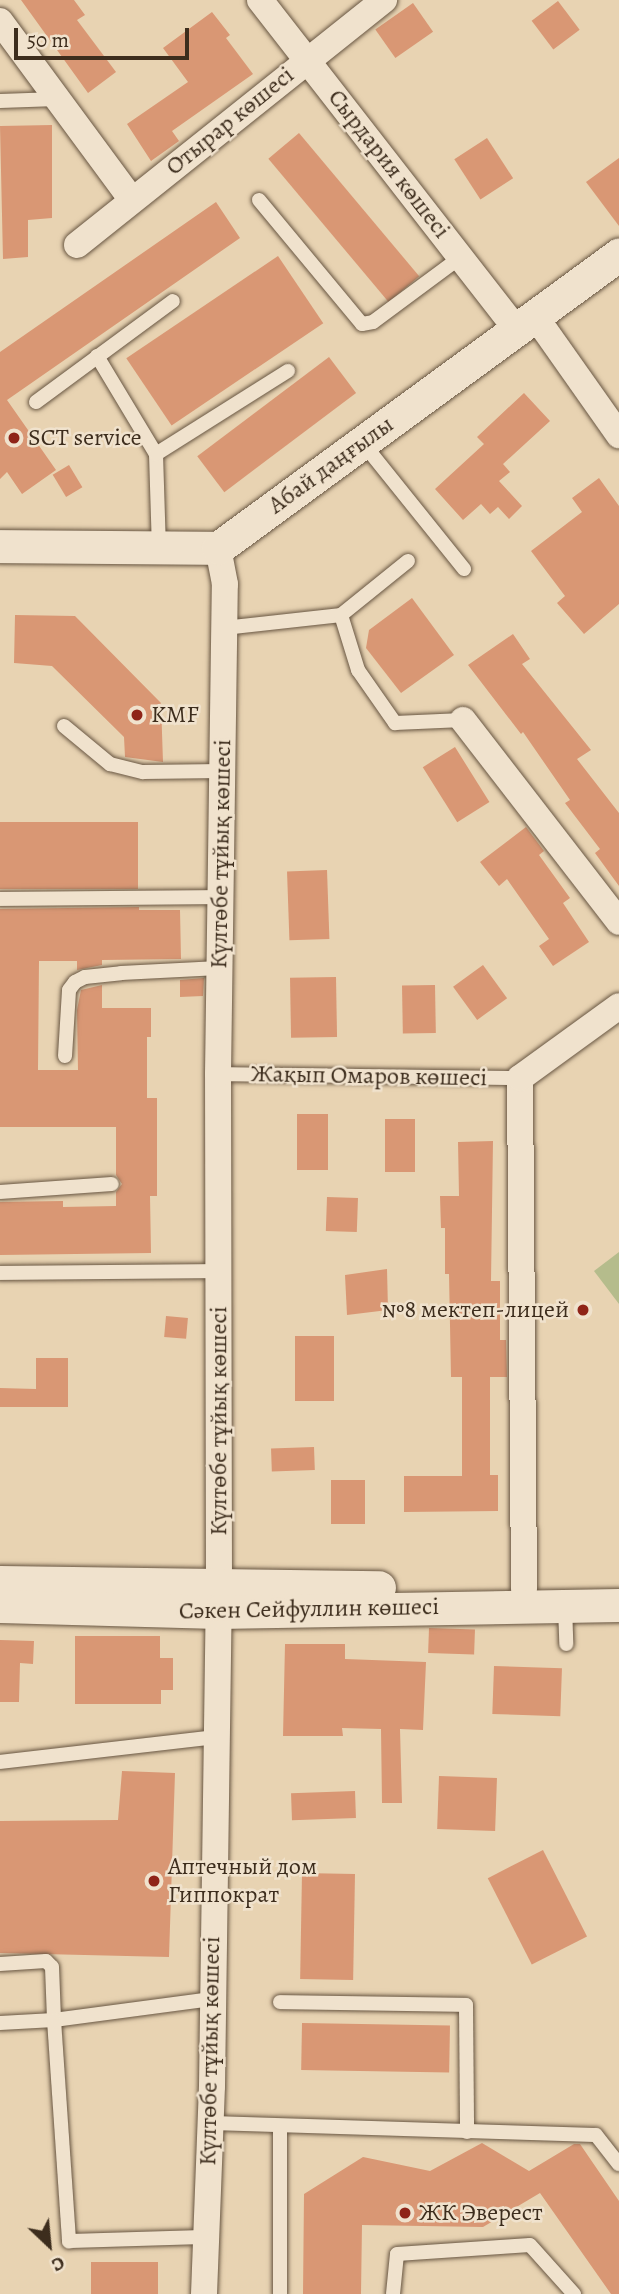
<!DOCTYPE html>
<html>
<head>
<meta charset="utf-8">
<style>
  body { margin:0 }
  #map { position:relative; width:619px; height:2294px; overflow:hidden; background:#e8d3b2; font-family:Alegreya,serif }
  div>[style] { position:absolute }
  .green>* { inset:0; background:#b5bc8c }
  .building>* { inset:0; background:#d99774; transform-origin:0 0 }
  .roads { filter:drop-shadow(0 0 2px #685642) drop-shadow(0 0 2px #685642) }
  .service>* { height:14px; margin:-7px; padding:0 7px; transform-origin:7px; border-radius:7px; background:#f0e2cd }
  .minor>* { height:26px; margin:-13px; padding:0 13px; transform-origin:13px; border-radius:13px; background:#f0e2cd }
  .tertiary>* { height:33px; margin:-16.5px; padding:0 16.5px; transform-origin:16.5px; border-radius:16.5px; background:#f0e2cd }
  .dots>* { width:19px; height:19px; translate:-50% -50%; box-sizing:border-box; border:4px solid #f0e2cd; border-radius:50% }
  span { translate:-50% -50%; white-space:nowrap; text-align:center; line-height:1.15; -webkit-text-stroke:5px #f0e2cd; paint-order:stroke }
  .street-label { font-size:24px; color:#3d2d1d }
  .poi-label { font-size:24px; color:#3d2d1d }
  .left { translate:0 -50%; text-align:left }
  .right { translate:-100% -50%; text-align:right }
  .north { position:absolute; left:14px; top:2210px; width:70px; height:70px; -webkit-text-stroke:5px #f0e2cd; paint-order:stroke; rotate:154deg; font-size:19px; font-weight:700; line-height:28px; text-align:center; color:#3d2d1d }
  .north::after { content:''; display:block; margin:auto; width:24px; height:32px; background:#3d2d1d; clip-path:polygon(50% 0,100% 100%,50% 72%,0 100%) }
  .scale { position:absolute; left:14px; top:28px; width:175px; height:32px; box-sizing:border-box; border:4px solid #3d2d1d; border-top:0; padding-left:9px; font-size:21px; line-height:24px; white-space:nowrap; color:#3d2d1d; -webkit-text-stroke:5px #f0e2cd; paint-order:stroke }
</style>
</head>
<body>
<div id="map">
  <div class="green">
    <div style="clip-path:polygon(619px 1252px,619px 1304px,594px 1271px)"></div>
  </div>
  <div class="building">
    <div style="clip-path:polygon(21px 0,74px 0,85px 15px,77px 20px,116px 72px,88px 93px)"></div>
    <div style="left:558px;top:1px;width:36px;height:33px;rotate:53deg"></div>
    <div style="left:413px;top:3px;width:35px;height:46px;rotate:55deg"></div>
    <div style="clip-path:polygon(212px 12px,230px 35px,226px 38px,253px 74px,172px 131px,179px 141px,151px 161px,127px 124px,188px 82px,163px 48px)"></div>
    <div style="clip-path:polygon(52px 125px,52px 218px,28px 220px,28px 257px,3px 259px,0 126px)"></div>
    <div style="left:299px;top:133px;width:187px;height:40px;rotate:50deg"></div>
    <div style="left:487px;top:138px;width:48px;height:39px;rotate:57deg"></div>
    <div style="clip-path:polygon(619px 158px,619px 226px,586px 182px)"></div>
    <div style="clip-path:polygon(216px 202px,240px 238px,7px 400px,56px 470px,22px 494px,7px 472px,0 479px,0 352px)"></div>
    <div style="left:278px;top:256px;width:81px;height:183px;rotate:56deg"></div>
    <div style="left:329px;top:357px;width:45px;height:165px;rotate:53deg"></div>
    <div style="clip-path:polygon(524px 393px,550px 421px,503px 464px,510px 472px,499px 481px,522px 506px,509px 519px,498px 507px,490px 514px,481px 504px,463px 520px,435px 489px,484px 444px,477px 437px)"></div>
    <div style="left:69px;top:465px;width:26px;height:19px;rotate:59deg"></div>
    <div style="clip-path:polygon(599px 478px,619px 506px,619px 604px,584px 634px,557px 603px,565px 596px,531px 551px,582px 512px,572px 498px)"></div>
    <div style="clip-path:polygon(412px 598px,454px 655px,401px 693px,366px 648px,369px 630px)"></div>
    <div style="clip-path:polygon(15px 615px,75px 616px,161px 703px,163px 762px,125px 757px,124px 737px,52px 666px,14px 663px)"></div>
    <div style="clip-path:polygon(513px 634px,530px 659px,522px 664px,591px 750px,577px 759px,619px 813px,619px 886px,595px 853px,600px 849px,565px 803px,570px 800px,523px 732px,521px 734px,468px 665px)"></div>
    <div style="left:455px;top:747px;width:65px;height:38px;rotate:58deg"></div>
    <div style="left:0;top:822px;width:138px;height:67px"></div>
    <div style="clip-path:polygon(526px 827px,544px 851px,539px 855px,570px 898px,563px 903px,589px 942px,553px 966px,539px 946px,549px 939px,507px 879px,499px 886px,480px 862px)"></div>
    <div style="left:327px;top:870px;width:69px;height:40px;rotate:88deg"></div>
    <div style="clip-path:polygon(139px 907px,139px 910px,180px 910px,181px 959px,102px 960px,102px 965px,77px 970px,77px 961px,39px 961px,38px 1070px,78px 1070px,77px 1010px,81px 990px,102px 985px,102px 1008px,151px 1008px,151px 1037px,147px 1037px,147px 1098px,157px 1098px,157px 1196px,150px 1196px,151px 1253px,0 1255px,0 1202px,63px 1201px,63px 1207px,116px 1206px,116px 1192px,122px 1184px,116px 1175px,116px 1127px,0 1127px,0 909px)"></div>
    <div style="left:483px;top:965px;width:41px;height:37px;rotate:54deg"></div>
    <div style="left:336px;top:977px;width:60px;height:46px;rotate:89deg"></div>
    <div style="clip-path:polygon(204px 978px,203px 996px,180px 997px,180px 980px)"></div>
    <div style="left:435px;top:985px;width:48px;height:33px;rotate:89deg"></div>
    <div style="left:297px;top:1114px;width:31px;height:56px"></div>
    <div style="left:385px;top:1119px;width:30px;height:53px"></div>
    <div style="clip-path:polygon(493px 1141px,491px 1281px,500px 1281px,500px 1340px,506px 1340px,507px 1377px,490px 1377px,490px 1475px,498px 1475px,498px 1511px,404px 1512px,404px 1476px,462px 1476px,462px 1377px,451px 1377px,449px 1274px,445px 1274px,445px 1228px,441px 1228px,440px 1196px,459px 1196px,458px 1142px)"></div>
    <div style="left:327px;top:1197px;width:31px;height:34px;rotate:2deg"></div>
    <div style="clip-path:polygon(387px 1269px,388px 1310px,347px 1315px,345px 1275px)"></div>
    <div style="left:166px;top:1316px;width:22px;height:21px;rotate:5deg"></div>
    <div style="left:334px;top:1336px;width:65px;height:39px;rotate:90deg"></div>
    <div style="clip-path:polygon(36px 1358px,68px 1358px,68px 1407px,0 1407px,0 1388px,36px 1389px)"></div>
    <div style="left:314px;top:1447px;width:23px;height:43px;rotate:88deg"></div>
    <div style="left:365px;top:1480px;width:44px;height:34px;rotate:90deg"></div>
    <div style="left:429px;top:1628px;width:46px;height:25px;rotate:2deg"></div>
    <div style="clip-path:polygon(75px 1636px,160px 1636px,160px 1658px,173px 1658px,173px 1690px,161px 1690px,161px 1704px,75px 1704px)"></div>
    <div style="clip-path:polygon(0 1640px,34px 1641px,33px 1664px,20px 1663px,19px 1702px,0 1702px)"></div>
    <div style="clip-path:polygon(285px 1644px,345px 1644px,345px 1659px,426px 1662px,423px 1730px,400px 1729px,402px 1803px,382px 1803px,381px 1729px,342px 1728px,343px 1736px,283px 1736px)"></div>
    <div style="left:494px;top:1666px;width:68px;height:48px;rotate:2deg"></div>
    <div style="clip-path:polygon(122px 1771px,175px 1773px,169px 1957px,0 1953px,0 1821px,118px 1820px)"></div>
    <div style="left:439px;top:1776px;width:58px;height:53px;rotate:2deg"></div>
    <div style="left:355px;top:1791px;width:27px;height:64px;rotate:88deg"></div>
    <div style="left:543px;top:1850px;width:97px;height:62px;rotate:63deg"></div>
    <div style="left:302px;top:1873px;width:53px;height:106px;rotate:1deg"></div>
    <div style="left:302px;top:2023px;width:148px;height:47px;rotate:1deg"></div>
    <div style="clip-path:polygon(482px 2143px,529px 2171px,574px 2144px,580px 2144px,619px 2201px,619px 2294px,611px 2294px,540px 2193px,483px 2227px,362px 2225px,361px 2294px,303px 2294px,304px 2194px,363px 2157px,430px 2171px)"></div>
    <div style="left:158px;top:2262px;width:32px;height:67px;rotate:90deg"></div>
  </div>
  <div class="roads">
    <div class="service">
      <div style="left:0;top:101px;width:57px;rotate:-2deg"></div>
      <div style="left:259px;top:200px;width:161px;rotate:50.3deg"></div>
      <div style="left:362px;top:324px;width:11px;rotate:-10deg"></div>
      <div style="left:373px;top:322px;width:109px;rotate:-36.5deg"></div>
      <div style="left:97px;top:356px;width:114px;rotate:59deg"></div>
      <div style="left:156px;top:454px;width:93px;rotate:88.2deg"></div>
      <div style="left:36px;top:402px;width:170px;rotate:-36.4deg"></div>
      <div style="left:362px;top:442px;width:163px;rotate:51.2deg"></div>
      <div style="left:156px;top:454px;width:156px;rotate:-32.2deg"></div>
      <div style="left:341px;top:615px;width:86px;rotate:-38.9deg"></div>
      <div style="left:224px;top:628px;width:118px;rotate:-6.3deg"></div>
      <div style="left:341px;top:615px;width:58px;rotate:72.8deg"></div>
      <div style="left:358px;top:670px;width:65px;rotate:55.1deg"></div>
      <div style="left:395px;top:723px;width:68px;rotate:-2.5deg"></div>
      <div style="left:64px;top:726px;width:60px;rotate:39.6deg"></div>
      <div style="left:110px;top:764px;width:34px;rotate:14deg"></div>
      <div style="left:143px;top:772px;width:79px;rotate:-0.7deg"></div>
      <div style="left:0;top:899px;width:220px;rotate:-0.5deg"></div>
      <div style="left:65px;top:1056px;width:66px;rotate:-86.5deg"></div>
      <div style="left:69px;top:990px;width:10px;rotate:-53deg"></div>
      <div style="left:75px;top:982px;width:11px;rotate:-27deg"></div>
      <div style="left:85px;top:977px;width:36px;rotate:-6deg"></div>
      <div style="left:121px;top:973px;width:98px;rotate:-2.9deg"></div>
      <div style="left:218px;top:1074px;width:302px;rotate:0.8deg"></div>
      <div style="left:0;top:1192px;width:112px;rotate:-4.1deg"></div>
      <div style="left:0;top:1273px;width:218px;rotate:-0.5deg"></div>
      <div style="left:565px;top:1606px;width:38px;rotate:88deg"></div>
      <div style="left:0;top:1762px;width:217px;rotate:-6.6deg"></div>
      <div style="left:0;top:1964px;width:46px;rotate:-3.7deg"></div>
      <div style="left:46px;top:1961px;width:8px;rotate:45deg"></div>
      <div style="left:52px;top:1967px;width:53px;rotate:87.8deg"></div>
      <div style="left:54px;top:2020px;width:159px;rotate:-7.6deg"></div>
      <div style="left:280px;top:2002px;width:186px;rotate:0.9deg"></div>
      <div style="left:466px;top:2005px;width:127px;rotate:89.5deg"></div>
      <div style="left:0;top:2023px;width:54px;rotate:-3.2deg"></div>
      <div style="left:54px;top:2020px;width:222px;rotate:86.1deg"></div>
      <div style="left:69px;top:2241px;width:135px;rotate:-1.7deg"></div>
      <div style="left:211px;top:2123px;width:385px;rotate:1.8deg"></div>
      <div style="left:596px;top:2135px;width:37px;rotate:52deg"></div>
      <div style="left:280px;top:2127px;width:167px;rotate:90deg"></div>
      <div style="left:393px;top:2294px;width:40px;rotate:-84.3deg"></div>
      <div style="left:397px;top:2254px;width:133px;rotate:-3.9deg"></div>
      <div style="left:530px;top:2245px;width:66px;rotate:48.1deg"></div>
    </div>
    <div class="minor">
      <div style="left:260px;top:0;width:417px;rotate:52.1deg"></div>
      <div style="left:0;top:21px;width:222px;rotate:53.6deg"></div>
      <div style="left:77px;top:245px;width:393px;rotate:-38.6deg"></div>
      <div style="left:535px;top:316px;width:146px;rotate:54.8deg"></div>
      <div style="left:463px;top:720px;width:255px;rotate:52.3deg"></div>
      <div style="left:524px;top:1589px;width:511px;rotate:-90.45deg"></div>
      <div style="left:520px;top:1078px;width:122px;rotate:-36deg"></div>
      <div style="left:204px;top:2294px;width:208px;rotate:-87.8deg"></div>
      <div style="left:212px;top:2086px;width:500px;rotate:-89.2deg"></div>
      <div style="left:219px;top:1586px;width:512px;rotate:-90.11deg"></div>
      <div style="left:218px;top:1074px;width:490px;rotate:-89.2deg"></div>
      <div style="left:225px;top:584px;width:37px;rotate:-101deg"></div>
    </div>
    <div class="tertiary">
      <div style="left:0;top:546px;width:218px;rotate:0.5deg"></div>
      <div style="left:218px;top:548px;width:497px;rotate:-36.2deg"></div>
      <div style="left:0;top:1582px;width:379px;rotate:0.8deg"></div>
      <div style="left:0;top:1606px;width:218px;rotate:1.6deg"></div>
      <div style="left:218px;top:1612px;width:401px;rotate:-1deg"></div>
    </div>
  </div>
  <div class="dots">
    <div style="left:14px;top:438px;background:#8f2418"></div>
    <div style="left:137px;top:715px;background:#8f2418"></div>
    <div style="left:583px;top:1310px;background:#8f2418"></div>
    <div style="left:154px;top:1881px;background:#8f2418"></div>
    <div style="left:405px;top:2213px;background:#8f2418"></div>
  </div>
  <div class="street-label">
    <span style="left:230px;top:121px;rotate:-39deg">Отырар көшесі</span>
    <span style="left:389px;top:164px;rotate:52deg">Сырдария көшесі</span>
    <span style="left:331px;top:465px;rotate:-36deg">Абай даңғылы</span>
    <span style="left:221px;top:854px;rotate:-89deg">Күлтөбе тұйық көшесі</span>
    <span style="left:369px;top:1076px;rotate:1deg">Жақып Омаров көшесі</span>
    <span style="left:219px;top:1421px;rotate:-90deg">Күлтөбе тұйық көшесі</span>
    <span style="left:309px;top:1609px;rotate:-1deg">Сәкен Сейфуллин көшесі</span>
    <span style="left:210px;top:2051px;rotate:-89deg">Күлтөбе тұйық көшесі</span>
  </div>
  <div class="poi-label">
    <span class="left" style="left:28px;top:438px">SCT service</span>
    <span class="left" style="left:151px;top:715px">KMF</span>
    <span class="right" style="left:569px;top:1310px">№8 мектеп-лицей</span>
    <span class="left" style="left:168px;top:1881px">Аптечный дом<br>Гиппократ</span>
    <span class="left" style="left:419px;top:2213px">ЖК Эверест</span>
  </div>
  <div class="north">С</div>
  <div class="scale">50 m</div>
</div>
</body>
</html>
